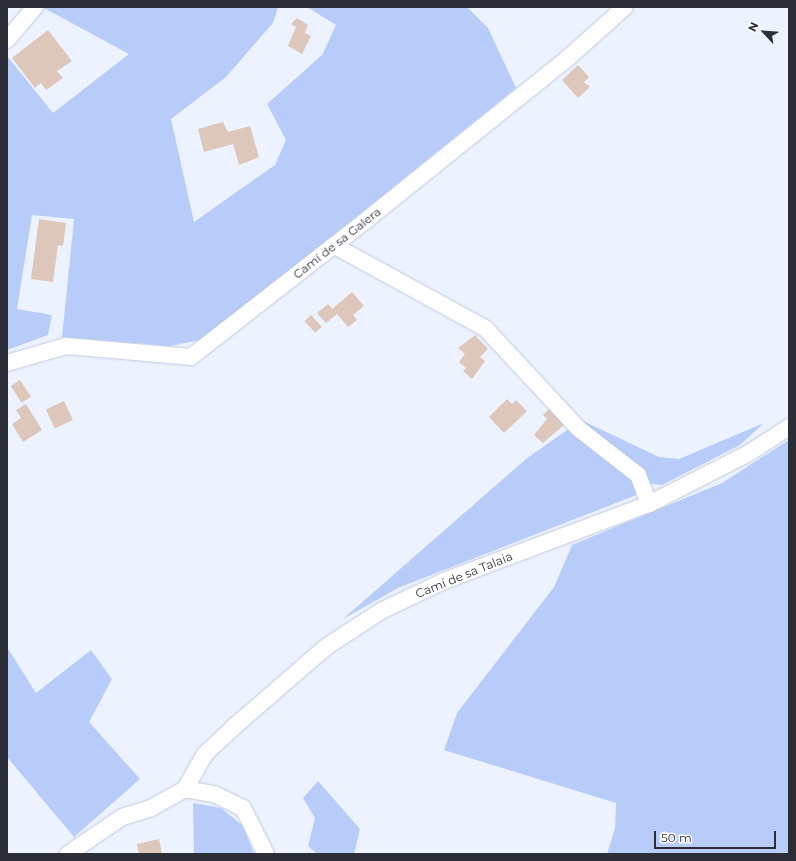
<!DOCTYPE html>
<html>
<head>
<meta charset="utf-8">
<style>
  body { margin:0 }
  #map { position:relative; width:796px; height:861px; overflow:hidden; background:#edf2ff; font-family:Montserrat,sans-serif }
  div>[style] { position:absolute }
  .green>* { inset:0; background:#b8ccfa }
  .building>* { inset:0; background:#ddc7bb; transform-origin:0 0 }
  .roads { filter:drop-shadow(0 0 1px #c0c9dd) drop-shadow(0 0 1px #c0c9dd) }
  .minor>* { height:16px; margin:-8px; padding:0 8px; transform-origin:8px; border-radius:8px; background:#fff }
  span { translate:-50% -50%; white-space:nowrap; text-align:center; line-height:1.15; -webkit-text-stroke:4px #fff; paint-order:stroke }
  .street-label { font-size:12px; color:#2b2e36 }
  .frame { position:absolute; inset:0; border:8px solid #2b2e36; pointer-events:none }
  .north { position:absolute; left:744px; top:12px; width:40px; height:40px; -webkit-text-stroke:3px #fff; paint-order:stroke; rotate:296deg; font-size:11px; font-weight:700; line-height:16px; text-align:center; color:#2b2e36 }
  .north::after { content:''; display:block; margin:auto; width:14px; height:18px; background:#2b2e36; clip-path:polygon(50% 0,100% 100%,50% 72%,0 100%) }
  .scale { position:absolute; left:654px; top:831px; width:122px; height:18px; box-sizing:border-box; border:2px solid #2b2e36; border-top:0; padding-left:5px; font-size:12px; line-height:14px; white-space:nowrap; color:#2b2e36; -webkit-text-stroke:3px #fff; paint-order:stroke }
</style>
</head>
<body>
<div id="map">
  <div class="green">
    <div style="clip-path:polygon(42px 7px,278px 7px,273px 23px,226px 77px,171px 119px,194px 222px,275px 165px,286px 140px,267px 104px,322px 55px,336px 25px,307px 7px,467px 7px,488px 28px,516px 88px,205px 339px,170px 346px,62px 337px,74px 219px,32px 215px,17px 309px,52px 315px,48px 335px,7px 350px,7px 56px,53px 113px,129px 54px)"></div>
    <div style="clip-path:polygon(581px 420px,659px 457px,679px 459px,764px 423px,740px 445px,662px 485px,651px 484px)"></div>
    <div style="clip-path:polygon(570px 428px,633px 480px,639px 494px,398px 588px,343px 619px,526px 459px)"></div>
    <div style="clip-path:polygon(789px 440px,789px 854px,607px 854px,615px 828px,616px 803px,444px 750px,457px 713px,554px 587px,572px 545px,722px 483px)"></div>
    <div style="clip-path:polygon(7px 647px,36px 693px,91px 650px,112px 679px,89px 722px,140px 779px,74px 837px,7px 757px)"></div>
    <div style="clip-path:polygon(318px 781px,360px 829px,354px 854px,317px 854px,308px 846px,315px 818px,303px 798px)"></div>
    <div style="clip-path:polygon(193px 803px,221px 808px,243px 826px,254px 854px,194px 854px)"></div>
  </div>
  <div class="building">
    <div style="clip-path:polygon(297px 18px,308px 25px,305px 33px,311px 36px,302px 54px,288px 46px,296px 27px,291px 24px)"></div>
    <div style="clip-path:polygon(48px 30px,72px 61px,57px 71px,63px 78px,46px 90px,41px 83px,35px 88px,12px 58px)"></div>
    <div style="clip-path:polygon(578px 65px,589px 77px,584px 82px,590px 87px,578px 98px,562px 80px)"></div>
    <div style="clip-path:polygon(223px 122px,228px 132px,250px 126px,259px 157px,239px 165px,233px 144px,204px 152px,198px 129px)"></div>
    <div style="clip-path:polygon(39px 219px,66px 223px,63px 246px,58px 245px,53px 282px,31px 279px)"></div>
    <div style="clip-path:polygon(352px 292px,364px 306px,353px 315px,357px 320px,348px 327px,337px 314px,326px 323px,317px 313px,328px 304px,332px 309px)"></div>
    <div style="left:311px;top:315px;width:16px;height:9px;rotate:47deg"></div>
    <div style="clip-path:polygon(475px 335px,488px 349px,480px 357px,485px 361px,472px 379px,463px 371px,466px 368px,459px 362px,465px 354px,458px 348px)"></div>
    <div style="left:20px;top:380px;width:20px;height:11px;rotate:57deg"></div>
    <div style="clip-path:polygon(507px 399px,512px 404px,516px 400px,527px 411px,504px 433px,489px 417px)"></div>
    <div style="left:64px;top:401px;width:21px;height:20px;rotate:65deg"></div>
    <div style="clip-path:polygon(26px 404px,42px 430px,23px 442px,12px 424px,21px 418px,16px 410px)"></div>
    <div style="clip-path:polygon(551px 407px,564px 425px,543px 443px,534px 435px,547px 419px,543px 415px)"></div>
    <div style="clip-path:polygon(159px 839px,162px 854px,139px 854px,137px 844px)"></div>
  </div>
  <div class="roads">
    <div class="minor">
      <div style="left:7px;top:40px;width:43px;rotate:-49.7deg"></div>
      <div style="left:335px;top:246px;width:171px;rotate:28.7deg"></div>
      <div style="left:485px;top:328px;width:138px;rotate:47.1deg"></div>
      <div style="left:579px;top:429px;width:75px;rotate:37.9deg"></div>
      <div style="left:638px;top:475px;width:31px;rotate:69deg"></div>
      <div style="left:7px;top:363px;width:61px;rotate:-16.1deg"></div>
      <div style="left:66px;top:346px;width:125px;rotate:5deg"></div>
      <div style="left:191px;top:357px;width:226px;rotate:-38deg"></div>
      <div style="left:369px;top:218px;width:255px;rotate:-38.8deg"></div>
      <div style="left:568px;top:58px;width:76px;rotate:-41.8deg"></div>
      <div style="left:185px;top:789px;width:40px;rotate:-60.3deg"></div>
      <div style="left:205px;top:754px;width:42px;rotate:-43.1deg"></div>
      <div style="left:236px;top:725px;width:119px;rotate:-40.9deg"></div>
      <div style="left:326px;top:647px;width:66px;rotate:-33.2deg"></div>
      <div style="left:381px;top:611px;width:70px;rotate:-25.5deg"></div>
      <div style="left:444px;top:581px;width:219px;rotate:-20.6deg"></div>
      <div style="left:649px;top:504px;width:112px;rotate:-27deg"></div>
      <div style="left:749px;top:453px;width:48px;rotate:-33deg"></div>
      <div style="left:185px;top:789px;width:29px;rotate:10deg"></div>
      <div style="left:214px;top:794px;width:32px;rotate:26deg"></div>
      <div style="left:243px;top:808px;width:51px;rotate:63.4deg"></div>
      <div style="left:68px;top:854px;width:65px;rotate:-34.4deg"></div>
      <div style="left:122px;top:817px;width:30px;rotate:-17deg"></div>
      <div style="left:151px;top:808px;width:39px;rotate:-29deg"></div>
    </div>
  </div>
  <div class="street-label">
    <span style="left:337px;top:243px;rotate:-38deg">Camí de sa Galera</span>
    <span style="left:464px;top:575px;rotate:-22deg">Camí de sa Talaia</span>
  </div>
  <div class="frame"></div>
  <div class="north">N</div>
  <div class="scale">50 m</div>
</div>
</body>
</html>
